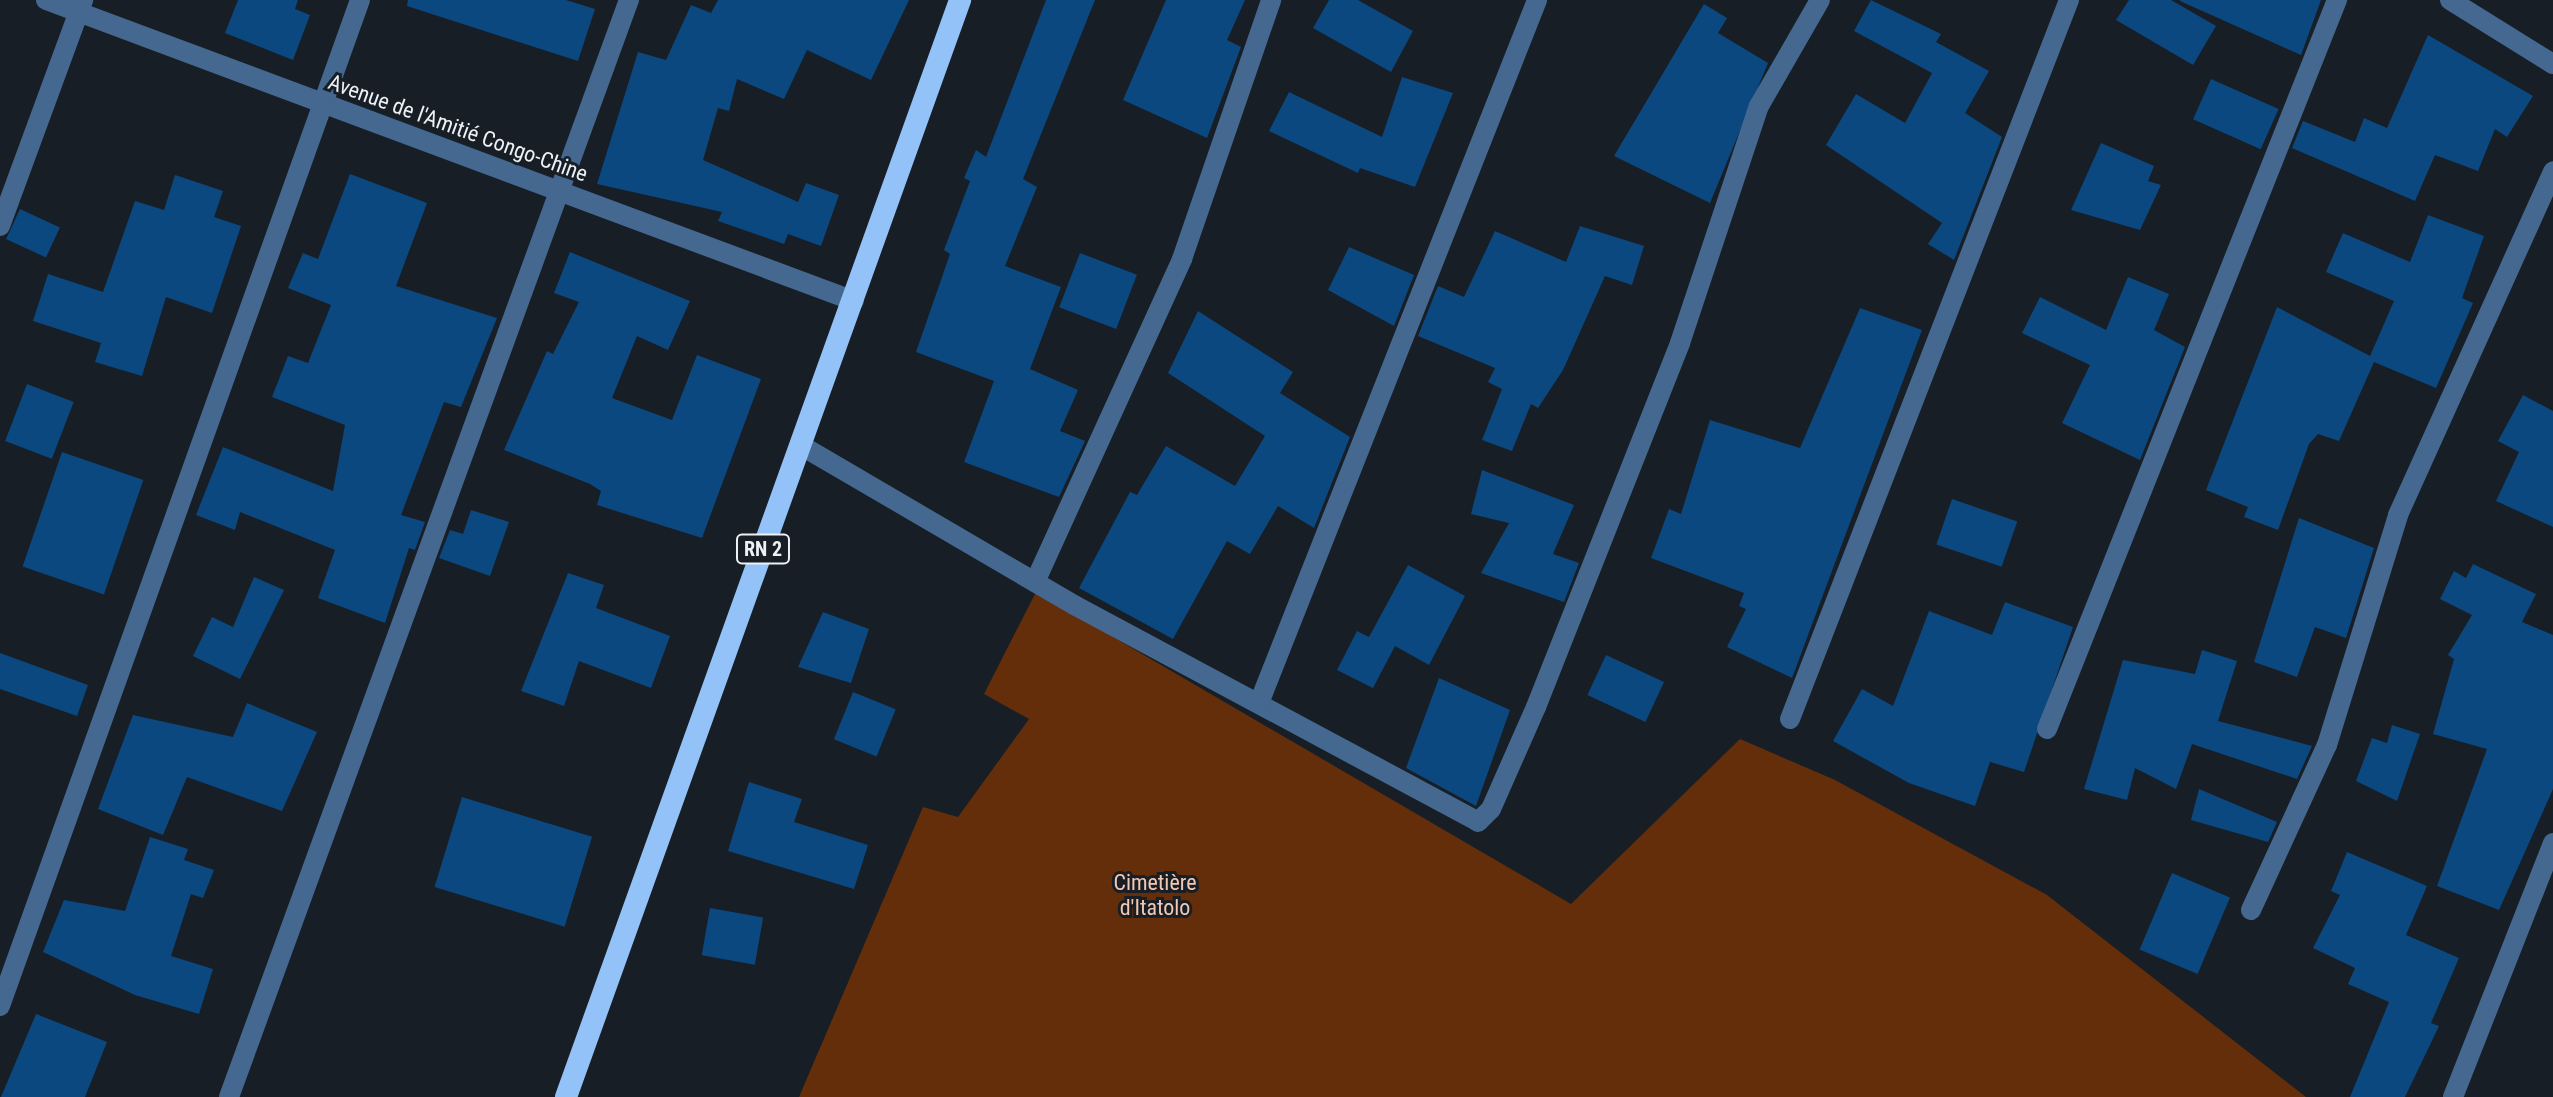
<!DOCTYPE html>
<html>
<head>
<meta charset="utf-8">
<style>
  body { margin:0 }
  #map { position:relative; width:2553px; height:1097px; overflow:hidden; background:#171e25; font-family:"Roboto Condensed",sans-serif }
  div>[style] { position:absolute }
  .green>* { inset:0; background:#642e0a }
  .building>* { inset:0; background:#0b4880; transform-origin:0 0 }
  .minor>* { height:20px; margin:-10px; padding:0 10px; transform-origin:10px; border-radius:10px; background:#446890 }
  .trunk>* { height:22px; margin:-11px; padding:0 11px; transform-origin:11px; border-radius:11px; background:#92c2f8 }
  span { translate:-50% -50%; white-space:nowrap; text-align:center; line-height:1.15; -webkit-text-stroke:6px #171e25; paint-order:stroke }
  .shield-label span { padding:2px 6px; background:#171e25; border:2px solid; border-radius:6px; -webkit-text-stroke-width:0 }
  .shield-label { font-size:20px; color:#edf1f6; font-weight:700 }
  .street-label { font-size:22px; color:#edf1f6 }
  .park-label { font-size:22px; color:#f2c8b2 }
</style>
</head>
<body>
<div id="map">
  <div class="green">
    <div style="clip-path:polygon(1036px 592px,1571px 904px,1740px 739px,1835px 780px,2047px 895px,2306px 1097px,799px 1097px,923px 807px,958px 817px,1029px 719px,984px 694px)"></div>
  </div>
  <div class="building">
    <div style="clip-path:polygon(238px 0,298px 0,295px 9px,310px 15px,293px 60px,225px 33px)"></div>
    <div style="clip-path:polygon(408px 0,566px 0,595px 9px,578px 61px,407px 6px)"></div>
    <div style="clip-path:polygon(718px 0,909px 0,871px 80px,807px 50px,784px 99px,737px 79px,729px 111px,718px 108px,703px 160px,798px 202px,806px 183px,839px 195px,821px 246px,788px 234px,784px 244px,718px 221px,722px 212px,597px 184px,638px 52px,666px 60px,691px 5px,711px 13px)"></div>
    <div style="clip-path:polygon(1046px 0,1095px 0,1023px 179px,1037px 187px,1005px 266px,1061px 287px,1030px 369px,1078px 390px,1060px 431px,1085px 441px,1059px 497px,964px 462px,994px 381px,916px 352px,950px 254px,944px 250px,970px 181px,964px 178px,976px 150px,986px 157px)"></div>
    <div style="clip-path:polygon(1166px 0,1245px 0,1227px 40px,1241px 47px,1207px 138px,1123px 100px)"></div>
    <div style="clip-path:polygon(1329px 0,1358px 0,1413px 31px,1391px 72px,1313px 28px)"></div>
    <div style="clip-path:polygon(1871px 0,1941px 34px,1936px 42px,1989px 71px,1965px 113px,2002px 137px,1954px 260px,1928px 244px,1942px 223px,1826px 145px,1856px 94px,1905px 123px,1932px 73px,1854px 31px)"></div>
    <div style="clip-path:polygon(2129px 0,2171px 0,2216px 26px,2193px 65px,2116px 20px)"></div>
    <div style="clip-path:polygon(2321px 0,2301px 55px,2180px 1px,2180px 0)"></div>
    <div style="clip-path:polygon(1704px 4px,1727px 18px,1718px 33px,1768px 63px,1710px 203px,1614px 156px)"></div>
    <div style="clip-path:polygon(2428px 35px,2533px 96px,2507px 137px,2495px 129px,2478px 171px,2435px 155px,2415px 201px,2292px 148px,2303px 121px,2355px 142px,2364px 118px,2387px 128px)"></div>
    <div style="clip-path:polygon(1402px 77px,1453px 93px,1415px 187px,1360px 168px,1358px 173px,1269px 131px,1289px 92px,1382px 137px)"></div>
    <div style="left:2211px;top:79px;width:74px;height:44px;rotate:24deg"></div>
    <div style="clip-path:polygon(2101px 143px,2154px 166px,2148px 181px,2161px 185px,2140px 230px,2071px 210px)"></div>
    <div style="clip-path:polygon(350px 174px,427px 203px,396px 286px,497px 318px,461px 407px,444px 402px,401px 515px,425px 522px,415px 550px,409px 548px,385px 623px,318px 598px,335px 550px,240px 512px,235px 530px,196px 515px,223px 447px,333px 491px,345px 425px,272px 397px,288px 356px,308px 363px,331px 305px,288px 288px,303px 253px,318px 259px)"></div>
    <div style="clip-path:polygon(175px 175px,223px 191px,214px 217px,241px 226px,212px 313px,166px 297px,142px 376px,95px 362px,101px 343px,33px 321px,48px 274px,103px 292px,135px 201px,164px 210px)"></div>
    <div style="left:20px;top:209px;width:44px;height:33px;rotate:25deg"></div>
    <div style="clip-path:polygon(2428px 215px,2484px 236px,2462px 298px,2473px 303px,2436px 388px,2374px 362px,2339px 441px,2318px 434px,2309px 444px,2278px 530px,2244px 517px,2248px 507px,2206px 490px,2277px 307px,2370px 356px,2394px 301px,2326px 272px,2343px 233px,2410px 262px)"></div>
    <div style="clip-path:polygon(1580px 226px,1644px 246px,1632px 285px,1605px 276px,1563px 370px,1538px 408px,1531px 404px,1512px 451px,1482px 440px,1502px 389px,1488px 382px,1495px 368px,1418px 336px,1438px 286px,1464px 297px,1495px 231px,1566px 262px)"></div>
    <div style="clip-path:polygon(1349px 247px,1414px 275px,1394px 326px,1328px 290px)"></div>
    <div style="clip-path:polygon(570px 252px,690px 301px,668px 350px,637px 336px,612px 398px,672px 420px,697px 355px,761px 379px,702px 538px,597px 505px,601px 491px,590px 484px,504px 450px,547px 351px,553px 354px,579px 302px,554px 293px)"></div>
    <div style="left:1080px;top:253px;width:61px;height:58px;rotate:21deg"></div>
    <div style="clip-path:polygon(2128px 277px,2169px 294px,2154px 330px,2185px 347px,2140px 460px,2062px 423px,2090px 365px,2022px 333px,2040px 297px,2106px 330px)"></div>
    <div style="clip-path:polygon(1860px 308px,1922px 330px,1792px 678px,1727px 647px,1746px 609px,1739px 606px,1744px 593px,1651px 558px,1669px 509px,1681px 514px,1710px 420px,1800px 448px)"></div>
    <div style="clip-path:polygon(1198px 311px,1293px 372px,1280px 393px,1350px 437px,1314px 528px,1278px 506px,1250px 554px,1227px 541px,1173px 639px,1079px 588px,1130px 492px,1137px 495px,1166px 446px,1235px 486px,1265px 436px,1168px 373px)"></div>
    <div style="left:27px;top:384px;width:50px;height:61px;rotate:21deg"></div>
    <div style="clip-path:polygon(2523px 395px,2553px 411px,2553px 527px,2496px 501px,2519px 452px,2498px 441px)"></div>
    <div style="left:62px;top:452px;width:86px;height:121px;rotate:19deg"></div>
    <div style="clip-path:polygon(1482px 470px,1574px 505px,1553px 554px,1579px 563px,1564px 602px,1481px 573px,1509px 523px,1471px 514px)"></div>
    <div style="left:1952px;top:499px;width:69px;height:48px;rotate:19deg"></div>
    <div style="clip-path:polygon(471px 510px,509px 522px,490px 576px,439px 558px,450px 530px,463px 534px)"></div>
    <div style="clip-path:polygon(2299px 518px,2374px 548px,2346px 638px,2315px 627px,2297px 677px,2254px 662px)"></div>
    <div style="clip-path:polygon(2473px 564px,2536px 594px,2522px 622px,2553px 635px,2553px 789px,2499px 910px,2437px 886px,2487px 749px,2433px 734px,2454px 659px,2448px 655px,2472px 615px,2440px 599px,2454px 571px,2466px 578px)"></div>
    <div style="clip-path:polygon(1408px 565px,1465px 596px,1429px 665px,1395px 646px,1373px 688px,1337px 670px,1357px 631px,1369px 637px)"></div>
    <div style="clip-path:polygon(568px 573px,604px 585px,596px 608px,670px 636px,651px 688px,579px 661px,564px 706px,521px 691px)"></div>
    <div style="clip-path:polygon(254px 577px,284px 590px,240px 679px,193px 656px,212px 617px,233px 627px)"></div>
    <div style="clip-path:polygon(2005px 602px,2073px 627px,2024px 772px,1990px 762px,1975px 806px,1909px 783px,1833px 741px,1862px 689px,1893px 706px,1929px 611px,1992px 635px)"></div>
    <div style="clip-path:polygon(823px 612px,869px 629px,851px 683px,798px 667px)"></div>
    <div style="clip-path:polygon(2202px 650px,2237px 661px,2218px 721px,2312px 746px,2297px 779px,2192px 744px,2176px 789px,2135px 768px,2127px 800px,2084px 789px,2123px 660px,2195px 674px)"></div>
    <div style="clip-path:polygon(0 653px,88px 685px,77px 716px,0 689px)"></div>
    <div style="left:1606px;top:655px;width:64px;height:44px;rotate:25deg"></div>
    <div style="clip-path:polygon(1439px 678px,1510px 710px,1476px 806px,1406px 768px)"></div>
    <div style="left:853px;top:692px;width:46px;height:51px;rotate:22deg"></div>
    <div style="clip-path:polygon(247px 703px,317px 732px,282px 811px,187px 777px,163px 835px,98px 809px,133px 715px,233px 737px)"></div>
    <div style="clip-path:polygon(2392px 725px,2420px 734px,2397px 801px,2356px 781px,2372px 738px,2387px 743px)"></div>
    <div style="clip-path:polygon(749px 782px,802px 799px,794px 822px,868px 845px,854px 889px,728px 851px)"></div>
    <div style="clip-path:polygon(2199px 789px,2277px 822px,2268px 842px,2191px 820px)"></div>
    <div style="left:462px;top:797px;width:136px;height:94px;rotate:17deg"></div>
    <div style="clip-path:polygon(150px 837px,188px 849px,184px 860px,214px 870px,203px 898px,191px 894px,171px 956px,213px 969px,199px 1014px,135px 995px,43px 952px,64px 900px,125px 911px)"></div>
    <div style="clip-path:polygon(2347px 852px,2427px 886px,2406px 935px,2459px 958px,2431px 1023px,2439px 1026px,2405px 1097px,2350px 1097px,2389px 1002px,2348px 984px,2355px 968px,2313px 948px,2340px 895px,2331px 891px)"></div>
    <div style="left:2172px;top:873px;width:63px;height:83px;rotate:23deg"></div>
    <div style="left:710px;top:908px;width:54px;height:48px;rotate:10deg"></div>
    <div style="clip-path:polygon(36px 1014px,107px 1042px,85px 1097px,1px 1097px)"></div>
  </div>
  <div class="minor">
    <div style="left:46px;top:0;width:862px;rotate:20.43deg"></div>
    <div style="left:2450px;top:0;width:121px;rotate:31.9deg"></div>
    <div style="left:0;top:226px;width:241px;rotate:-69.8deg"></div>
    <div style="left:802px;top:446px;width:317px;rotate:30.3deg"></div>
    <div style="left:1076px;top:606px;width:456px;rotate:28.2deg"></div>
    <div style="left:1478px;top:822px;width:18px;rotate:-45deg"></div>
    <div style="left:1491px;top:809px;width:111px;rotate:-66.2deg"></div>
    <div style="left:1536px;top:707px;width:391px;rotate:-68.4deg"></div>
    <div style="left:1680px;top:343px;width:250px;rotate:-71.6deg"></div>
    <div style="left:1759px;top:106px;width:122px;rotate:-60.1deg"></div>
    <div style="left:1035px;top:582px;width:355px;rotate:-65.5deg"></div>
    <div style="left:1182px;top:259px;width:274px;rotate:-71deg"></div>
    <div style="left:1259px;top:703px;width:756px;rotate:-68.42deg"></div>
    <div style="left:1790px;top:719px;width:771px;rotate:-68.79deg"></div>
    <div style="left:2047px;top:729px;width:785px;rotate:-68.31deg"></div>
    <div style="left:2251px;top:910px;width:182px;rotate:-65.3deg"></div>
    <div style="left:2327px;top:745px;width:241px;rotate:-72.8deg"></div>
    <div style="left:2398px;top:515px;width:377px;rotate:-65.7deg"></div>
    <div style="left:0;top:1006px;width:1068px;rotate:-70.31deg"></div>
    <div style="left:229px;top:1097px;width:1168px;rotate:-69.97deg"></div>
    <div style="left:2453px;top:1097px;width:273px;rotate:-68.5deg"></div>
  </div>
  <div class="trunk">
    <div style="left:566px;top:1097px;width:1166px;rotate:-70.24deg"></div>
  </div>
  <div class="shield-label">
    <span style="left:763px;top:549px">RN 2</span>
  </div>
  <div class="street-label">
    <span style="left:458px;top:128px;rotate:20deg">Avenue de l'Amitié Congo-Chine</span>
  </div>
  <div class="park-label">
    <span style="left:1155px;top:895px">Cimetière<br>d'Itatolo</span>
  </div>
</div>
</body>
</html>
